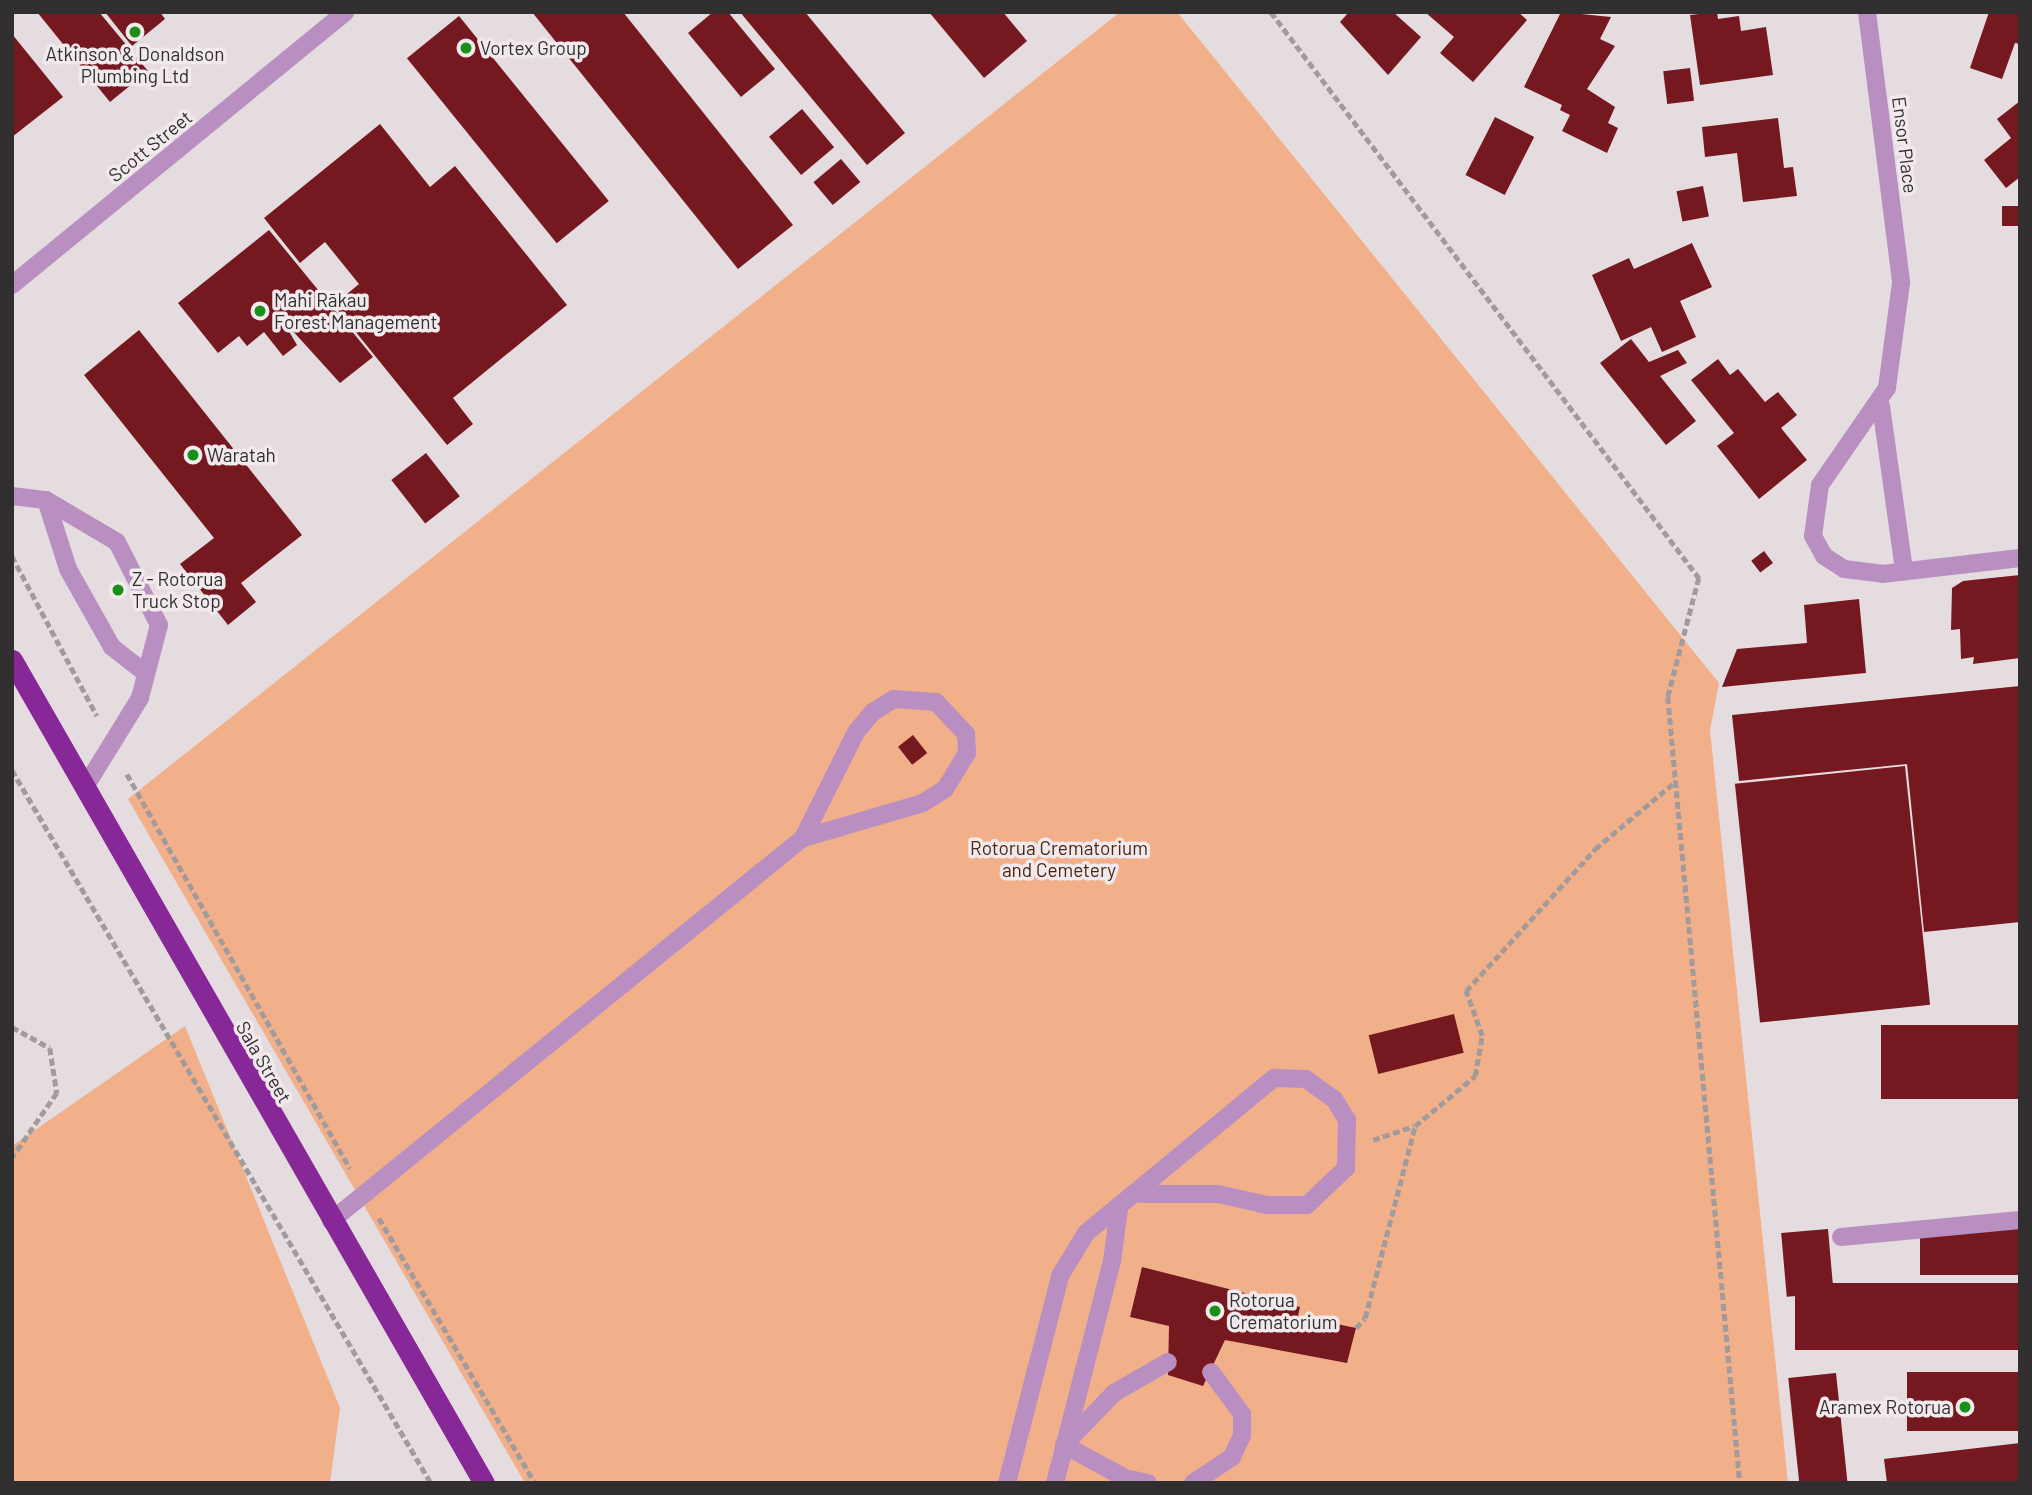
<!DOCTYPE html>
<html>
<head>
<meta charset="utf-8">
<style>
  body { margin:0 }
  #map { position:relative; width:2032px; height:1495px; overflow:hidden; background:#e4dcdf; font-family:Barlow,sans-serif }
  div>[style] { position:absolute }
  .green>* { inset:0; background:#f1b08a }
  .building>* { inset:0; background:#751820; transform-origin:0 0 }
  .path>* { height:4.5px; margin-top:-2.25px; transform-origin:0; background:repeating-linear-gradient(90deg,#a19b9d 0 7px,transparent 0 10.5px) }
  .lane>* { height:18px; margin:-9px; padding:0 9px; transform-origin:9px; border-radius:9px; background:#b98fc1 }
  .street>* { height:18px; margin:-9px; padding:0 9px; transform-origin:9px; border-radius:9px; background:#b98fc1 }
  .highway>* { height:21px; margin:-10.5px; padding:0 10.5px; transform-origin:10.5px; border-radius:10.5px; background:#872798 }
  .dots>* { width:19px; height:19px; translate:-50% -50%; box-sizing:border-box; border:4px solid #f1e9ec; border-radius:50% }
  span { translate:-50% -50%; white-space:nowrap; text-align:center; line-height:1.15; -webkit-text-stroke:7px #f1e9ec; paint-order:stroke }
  .poi-label { font-size:19px; color:#312e2f }
  .left { translate:0 -50%; text-align:left }
  .right { translate:-100% -50%; text-align:right }
  .street-label { font-size:19px; color:#312e2f }
  .park-label { font-size:19px; color:#49260f }
  .frame { position:absolute; inset:0; border:14px solid #312e2f; pointer-events:none }
</style>
</head>
<body>
<div id="map">
  <div class="green">
    <div style="clip-path:polygon(1120px 12px,1177px 12px,1719px 683px,1710px 730px,1788px 1483px,525px 1483px,128px 799px)"></div>
    <div style="clip-path:polygon(185px 1026px,340px 1408px,330px 1483px,12px 1483px,12px 1146px)"></div>
  </div>
  <div class="building">
    <div style="clip-path:polygon(37px 12px,99px 12px,148px 71px,110px 102px)"></div>
    <div style="clip-path:polygon(105px 12px,160px 12px,165px 19px,132px 46px)"></div>
    <div style="clip-path:polygon(532px 12px,623px 12px,793px 225px,738px 269px)"></div>
    <div style="clip-path:polygon(713px 12px,728px 12px,775px 69px,741px 97px,688px 33px)"></div>
    <div style="clip-path:polygon(740px 12px,805px 12px,905px 133px,867px 165px)"></div>
    <div style="clip-path:polygon(929px 12px,1003px 12px,1027px 41px,984px 78px)"></div>
    <div style="clip-path:polygon(1349px 12px,1393px 12px,1421px 37px,1388px 75px,1340px 22px)"></div>
    <div style="clip-path:polygon(1425px 12px,1518px 12px,1527px 20px,1473px 82px,1440px 53px,1454px 37px)"></div>
    <div style="clip-path:polygon(1561px 12px,1611px 17px,1600px 39px,1615px 46px,1587px 89px,1615px 107px,1608px 123px,1618px 128px,1607px 153px,1562px 131px,1570px 115px,1560px 110px,1562px 105px,1524px 87px)"></div>
    <div style="clip-path:polygon(1717px 12px,1718px 19px,1739px 16px,1741px 31px,1766px 27px,1773px 75px,1700px 85px,1690px 15px)"></div>
    <div style="clip-path:polygon(1989px 12px,2020px 12px,2020px 44px,2015px 43px,2002px 79px,1970px 68px)"></div>
    <div style="left:459px;top:16px;width:238px;height:67px;rotate:51deg"></div>
    <div style="clip-path:polygon(12px 34px,63px 97px,12px 137px)"></div>
    <div style="left:1690px;top:68px;width:33px;height:27px;rotate:83deg"></div>
    <div style="clip-path:polygon(2020px 101px,2020px 177px,2006px 188px,1984px 160px,2011px 138px,1997px 119px)"></div>
    <div style="left:802px;top:109px;width:50px;height:43px;rotate:50deg"></div>
    <div style="left:1495px;top:117px;width:44px;height:65px;rotate:27deg"></div>
    <div style="clip-path:polygon(1778px 118px,1784px 168px,1793px 167px,1797px 196px,1743px 202px,1737px 153px,1705px 157px,1702px 127px)"></div>
    <div style="clip-path:polygon(380px 124px,430px 187px,455px 166px,567px 305px,453px 398px,473px 424px,447px 445px,334px 305px,359px 284px,325px 242px,300px 263px,264px 218px)"></div>
    <div style="left:841px;top:159px;width:30px;height:36px;rotate:50deg"></div>
    <div style="left:1703px;top:186px;width:31px;height:27px;rotate:79deg"></div>
    <div style="left:2020px;top:206px;width:20px;height:18px;rotate:90deg"></div>
    <div style="clip-path:polygon(269px 230px,373px 357px,340px 383px,281px 318px,297px 345px,283px 356px,264px 332px,247px 346px,239px 336px,218px 353px,178px 303px)"></div>
    <div style="clip-path:polygon(1692px 243px,1712px 287px,1680px 301px,1696px 337px,1662px 352px,1651px 327px,1621px 341px,1592px 275px,1629px 258px,1634px 269px)"></div>
    <div style="clip-path:polygon(139px 330px,302px 535px,241px 583px,256px 602px,228px 625px,180px 564px,214px 538px,84px 375px)"></div>
    <div style="clip-path:polygon(1631px 339px,1649px 362px,1678px 350px,1687px 363px,1660px 376px,1696px 421px,1666px 445px,1600px 363px)"></div>
    <div style="clip-path:polygon(1718px 359px,1730px 375px,1738px 369px,1765px 402px,1778px 392px,1797px 415px,1781px 428px,1807px 460px,1759px 499px,1717px 446px,1734px 433px,1691px 380px)"></div>
    <div style="left:426px;top:453px;width:55px;height:44px;rotate:52deg"></div>
    <div style="left:1764px;top:551px;width:15px;height:16px;rotate:53deg"></div>
    <div style="clip-path:polygon(2020px 575px,2020px 658px,1973px 664px,1974px 657px,1961px 659px,1960px 629px,1951px 630px,1952px 588px,1963px 581px)"></div>
    <div style="clip-path:polygon(1859px 599px,1866px 673px,1722px 687px,1737px 649px,1807px 643px,1804px 605px)"></div>
    <div style="clip-path:polygon(2020px 686px,2020px 922px,1924px 932px,1907px 764px,1739px 781px,1732px 715px)"></div>
    <div style="left:913px;top:735px;width:23px;height:19px;rotate:52deg"></div>
    <div style="left:1905px;top:766px;width:240px;height:171px;rotate:84deg"></div>
    <div style="left:1454px;top:1014px;width:40px;height:88px;rotate:76deg"></div>
    <div style="left:2020px;top:1025px;width:74px;height:139px;rotate:90deg"></div>
    <div style="left:2020px;top:1224px;width:51px;height:100px;rotate:90deg"></div>
    <div style="left:1828px;top:1229px;width:64px;height:47px;rotate:85deg"></div>
    <div style="clip-path:polygon(1142px 1267px,1300px 1307px,1298px 1316px,1356px 1328px,1347px 1363px,1225px 1340px,1203px 1386px,1168px 1375px,1169px 1326px,1130px 1317px)"></div>
    <div style="left:2020px;top:1283px;width:67px;height:225px;rotate:90deg"></div>
    <div style="left:2020px;top:1372px;width:59px;height:113px;rotate:90deg"></div>
    <div style="left:1836px;top:1373px;width:111px;height:48px;rotate:84deg"></div>
    <div style="clip-path:polygon(2020px 1443px,2020px 1483px,1887px 1483px,1884px 1459px)"></div>
  </div>
  <div class="path">
    <div style="left:1271px;top:12px;width:710px;rotate:52.9deg"></div>
    <div style="left:1699px;top:578px;width:123px;rotate:104.6deg"></div>
    <div style="left:1668px;top:697px;width:789px;rotate:84.77deg"></div>
    <div style="left:12px;top:556px;width:181px;rotate:62deg"></div>
    <div style="left:12px;top:770px;width:827px;rotate:59.56deg"></div>
    <div style="left:127px;top:774px;width:453px;rotate:60.5deg"></div>
    <div style="left:12px;top:1027px;width:43px;rotate:28.9deg"></div>
    <div style="left:50px;top:1048px;width:46px;rotate:81.2deg"></div>
    <div style="left:57px;top:1093px;width:79px;rotate:124.7deg"></div>
    <div style="left:1373px;top:1140px;width:43px;rotate:-18.9deg"></div>
    <div style="left:379px;top:1218px;width:308px;rotate:59.5deg"></div>
    <div style="left:1356px;top:1328px;width:13px;rotate:-48deg"></div>
    <div style="left:1365px;top:1318px;width:198px;rotate:-75.4deg"></div>
    <div style="left:1415px;top:1126px;width:78px;rotate:-39.8deg"></div>
    <div style="left:1475px;top:1076px;width:41px;rotate:-80.1deg"></div>
    <div style="left:1482px;top:1036px;width:48px;rotate:-109.6deg"></div>
    <div style="left:1466px;top:991px;width:192px;rotate:-47.7deg"></div>
    <div style="left:1595px;top:849px;width:106px;rotate:-40deg"></div>
  </div>
  <div class="lane">
    <div style="left:12px;top:496px;width:34px;rotate:7deg"></div>
    <div style="left:46px;top:500px;width:82px;rotate:30.6deg"></div>
    <div style="left:117px;top:542px;width:93px;rotate:63.2deg"></div>
    <div style="left:159px;top:625px;width:75px;rotate:104.6deg"></div>
    <div style="left:140px;top:698px;width:105px;rotate:121.7deg"></div>
    <div style="left:46px;top:500px;width:72px;rotate:72.3deg"></div>
    <div style="left:68px;top:569px;width:90px;rotate:60.6deg"></div>
    <div style="left:112px;top:647px;width:39px;rotate:38deg"></div>
    <div style="left:331px;top:1221px;width:608px;rotate:-39.06deg"></div>
    <div style="left:803px;top:838px;width:119px;rotate:-63.4deg"></div>
    <div style="left:856px;top:732px;width:26px;rotate:-50deg"></div>
    <div style="left:873px;top:712px;width:25px;rotate:-32deg"></div>
    <div style="left:894px;top:699px;width:42px;rotate:4.1deg"></div>
    <div style="left:936px;top:702px;width:44px;rotate:46.8deg"></div>
    <div style="left:966px;top:734px;width:19px;rotate:87deg"></div>
    <div style="left:967px;top:753px;width:42px;rotate:121.4deg"></div>
    <div style="left:945px;top:789px;width:26px;rotate:148deg"></div>
    <div style="left:923px;top:803px;width:125px;rotate:163.7deg"></div>
    <div style="left:1841px;top:1237px;width:180px;rotate:-5.4deg"></div>
    <div style="left:1007px;top:1483px;width:214px;rotate:-75.6deg"></div>
    <div style="left:1060px;top:1276px;width:50px;rotate:-58.8deg"></div>
    <div style="left:1086px;top:1233px;width:244px;rotate:-39.5deg"></div>
    <div style="left:1274px;top:1078px;width:32px;rotate:2deg"></div>
    <div style="left:1306px;top:1079px;width:34px;rotate:36deg"></div>
    <div style="left:1334px;top:1099px;width:25px;rotate:58deg"></div>
    <div style="left:1347px;top:1120px;width:48px;rotate:91.2deg"></div>
    <div style="left:1346px;top:1168px;width:54px;rotate:136.5deg"></div>
    <div style="left:1307px;top:1205px;width:40px;rotate:180deg"></div>
    <div style="left:1267px;top:1205px;width:50px;rotate:-167.3deg"></div>
    <div style="left:1218px;top:1194px;width:77px;rotate:180deg"></div>
    <div style="left:1055px;top:1483px;width:229px;rotate:-75.6deg"></div>
    <div style="left:1112px;top:1261px;width:52px;rotate:-82.3deg"></div>
    <div style="left:1148px;top:1483px;width:24px;rotate:-168deg"></div>
    <div style="left:1125px;top:1478px;width:69px;rotate:-151.6deg"></div>
    <div style="left:1064px;top:1445px;width:72px;rotate:-46.1deg"></div>
    <div style="left:1114px;top:1393px;width:62px;rotate:-29.9deg"></div>
    <div style="left:1193px;top:1483px;width:47px;rotate:-33.7deg"></div>
    <div style="left:1232px;top:1457px;width:23px;rotate:-65deg"></div>
    <div style="left:1242px;top:1436px;width:22px;rotate:-90deg"></div>
    <div style="left:1242px;top:1414px;width:52px;rotate:-126.4deg"></div>
  </div>
  <div class="street">
    <div style="left:1867px;top:12px;width:273px;rotate:82.8deg"></div>
    <div style="left:1901px;top:283px;width:106px;rotate:97.6deg"></div>
    <div style="left:1887px;top:388px;width:118px;rotate:124.6deg"></div>
    <div style="left:1820px;top:485px;width:51px;rotate:97.8deg"></div>
    <div style="left:1813px;top:536px;width:23px;rotate:61deg"></div>
    <div style="left:1824px;top:556px;width:24px;rotate:33deg"></div>
    <div style="left:1844px;top:569px;width:38px;rotate:7deg"></div>
    <div style="left:1882px;top:574px;width:139px;rotate:-6.6deg"></div>
    <div style="left:12px;top:285px;width:431px;rotate:-39.3deg"></div>
    <div style="left:1881px;top:406px;width:166px;rotate:82deg"></div>
  </div>
  <div class="highway">
    <div style="left:12px;top:660px;width:949px;rotate:60.17deg"></div>
  </div>
  <div class="dots">
    <div style="left:135px;top:32px;background:#1b8f1a"></div>
    <div style="left:466px;top:48px;background:#1b8f1a"></div>
    <div style="left:260px;top:311px;background:#1b8f1a"></div>
    <div style="left:193px;top:455px;background:#1b8f1a"></div>
    <div style="left:118px;top:590px;background:#1b8f1a"></div>
    <div style="left:1215px;top:1311px;background:#1b8f1a"></div>
    <div style="left:1965px;top:1407px;background:#1b8f1a"></div>
  </div>
  <div class="poi-label">
    <span class="left" style="left:480px;top:48px">Vortex Group</span>
    <span style="left:135px;top:65px">Atkinson &amp; Donaldson<br>Plumbing Ltd</span>
    <span class="left" style="left:274px;top:311px">Mahi Rākau<br>Forest Management</span>
    <span class="left" style="left:207px;top:455px">Waratah</span>
    <span class="left" style="left:132px;top:590px">Z - Rotorua<br>Truck Stop</span>
    <span class="left" style="left:1229px;top:1311px">Rotorua<br>Crematorium</span>
    <span class="right" style="left:1951px;top:1407px">Aramex Rotorua</span>
  </div>
  <div class="street-label">
    <span style="left:1905px;top:145px;rotate:83deg">Ensor Place</span>
    <span style="left:150px;top:146px;rotate:-39deg">Scott Street</span>
    <span style="left:264px;top:1062px;rotate:60deg">Sala Street</span>
  </div>
  <div class="park-label">
    <span style="left:1059px;top:859px">Rotorua Crematorium<br>and Cemetery</span>
  </div>
  <div class="frame"></div>
</div>
</body>
</html>
